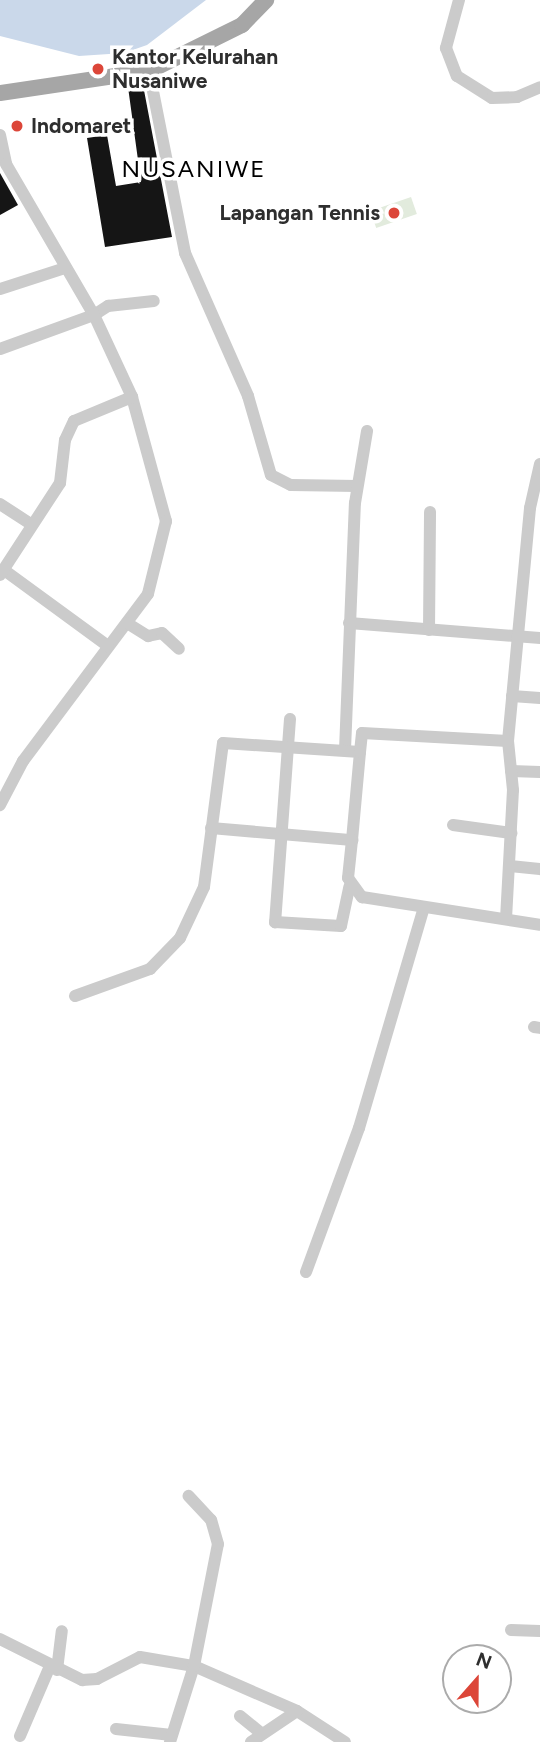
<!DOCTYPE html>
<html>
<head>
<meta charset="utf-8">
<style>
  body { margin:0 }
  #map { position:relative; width:540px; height:1742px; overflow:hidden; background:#fff; font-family:Figtree,sans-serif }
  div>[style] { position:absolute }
  .green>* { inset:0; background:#e2ebdd; transform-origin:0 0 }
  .water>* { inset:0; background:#cad8ea }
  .building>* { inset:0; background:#151515 }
  .minor>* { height:12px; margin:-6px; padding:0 6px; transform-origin:6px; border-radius:6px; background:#cbcbcb }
  .major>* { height:16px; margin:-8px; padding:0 8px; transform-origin:8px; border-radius:8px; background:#a6a6a6 }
  .dots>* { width:19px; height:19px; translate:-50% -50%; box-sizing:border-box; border:4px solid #fff; border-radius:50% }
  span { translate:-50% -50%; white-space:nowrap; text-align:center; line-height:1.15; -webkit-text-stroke:7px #fff; paint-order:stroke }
  .poi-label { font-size:21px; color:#2e2e2e; font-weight:700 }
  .left { translate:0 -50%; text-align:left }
  .right { translate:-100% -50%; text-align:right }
  .quarter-label { font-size:24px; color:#000; letter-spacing:2px }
  .north { position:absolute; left:442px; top:1644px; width:70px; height:70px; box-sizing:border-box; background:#fff; border:2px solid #ababab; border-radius:50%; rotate:21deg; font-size:19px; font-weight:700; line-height:28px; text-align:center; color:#2e2e2e }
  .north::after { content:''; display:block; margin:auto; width:24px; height:32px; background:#dc4639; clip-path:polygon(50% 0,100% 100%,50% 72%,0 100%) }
</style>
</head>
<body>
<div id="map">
  <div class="green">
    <div style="left:411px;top:197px;width:18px;height:43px;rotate:71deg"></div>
  </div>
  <div class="water">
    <div style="clip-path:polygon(0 0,206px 0,147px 45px,124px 53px,79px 56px,0 36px)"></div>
  </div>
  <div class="building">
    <div style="clip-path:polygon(143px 85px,172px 237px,105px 247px,87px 138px,107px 135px,116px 186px,141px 182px,128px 87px)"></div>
    <div style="clip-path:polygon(0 173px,18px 205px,0 215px)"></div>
  </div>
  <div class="minor">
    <div style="left:459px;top:0;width:50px;rotate:105.2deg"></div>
    <div style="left:446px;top:48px;width:30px;rotate:69deg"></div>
    <div style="left:457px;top:76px;width:41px;rotate:32.2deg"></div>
    <div style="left:492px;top:98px;width:25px;rotate:-2deg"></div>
    <div style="left:517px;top:97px;width:25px;rotate:-23deg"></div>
    <div style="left:149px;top:71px;width:186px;rotate:78.8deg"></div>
    <div style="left:185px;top:253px;width:156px;rotate:66.2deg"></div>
    <div style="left:248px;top:396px;width:82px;rotate:73.8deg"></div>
    <div style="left:271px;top:475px;width:22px;rotate:27deg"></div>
    <div style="left:291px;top:485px;width:66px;rotate:0.9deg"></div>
    <div style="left:0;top:135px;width:30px;rotate:78deg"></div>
    <div style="left:6px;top:164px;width:175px;rotate:59.8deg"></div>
    <div style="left:94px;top:315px;width:17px;rotate:-33deg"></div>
    <div style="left:108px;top:306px;width:46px;rotate:-6.2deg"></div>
    <div style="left:0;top:289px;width:68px;rotate:-17.9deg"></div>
    <div style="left:0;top:349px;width:100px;rotate:-19.9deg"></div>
    <div style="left:94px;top:315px;width:90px;rotate:65.1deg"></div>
    <div style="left:132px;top:397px;width:129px;rotate:74.7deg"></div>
    <div style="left:166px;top:521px;width:75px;rotate:103.9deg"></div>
    <div style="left:148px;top:594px;width:209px;rotate:126.8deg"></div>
    <div style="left:23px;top:761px;width:50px;rotate:117.6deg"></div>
    <div style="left:0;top:504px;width:38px;rotate:33deg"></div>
    <div style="left:4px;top:570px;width:129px;rotate:36.2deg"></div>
    <div style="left:0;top:575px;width:110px;rotate:-56.9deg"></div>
    <div style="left:60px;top:483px;width:43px;rotate:-83.4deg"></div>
    <div style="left:65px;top:440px;width:21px;rotate:-65deg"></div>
    <div style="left:74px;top:421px;width:63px;rotate:-22.5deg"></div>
    <div style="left:127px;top:623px;width:25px;rotate:32deg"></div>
    <div style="left:148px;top:636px;width:14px;rotate:-12deg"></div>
    <div style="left:162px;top:633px;width:23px;rotate:43deg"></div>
    <div style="left:349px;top:623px;width:192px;rotate:4.5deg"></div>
    <div style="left:429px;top:630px;width:118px;rotate:-89.5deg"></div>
    <div style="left:512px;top:696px;width:28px;rotate:4deg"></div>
    <div style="left:290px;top:719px;width:204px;rotate:94.2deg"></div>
    <div style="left:275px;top:922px;width:66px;rotate:3.5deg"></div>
    <div style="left:341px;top:926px;width:40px;rotate:-78deg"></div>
    <div style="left:345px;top:750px;width:247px;rotate:-87.7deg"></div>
    <div style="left:355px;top:503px;width:73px;rotate:-80.5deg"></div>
    <div style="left:511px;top:771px;width:29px;rotate:2deg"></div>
    <div style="left:453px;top:825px;width:59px;rotate:7.9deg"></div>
    <div style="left:211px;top:828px;width:142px;rotate:4.9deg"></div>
    <div style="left:352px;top:840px;width:88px;rotate:-84.8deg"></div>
    <div style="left:352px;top:840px;width:38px;rotate:96deg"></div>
    <div style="left:348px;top:878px;width:24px;rotate:54deg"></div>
    <div style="left:362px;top:897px;width:180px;rotate:8.9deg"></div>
    <div style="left:510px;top:866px;width:30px;rotate:6deg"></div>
    <div style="left:506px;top:919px;width:129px;rotate:-86.9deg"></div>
    <div style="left:513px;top:790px;width:49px;rotate:-95.8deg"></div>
    <div style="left:508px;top:741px;width:234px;rotate:-84.6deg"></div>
    <div style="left:530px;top:508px;width:45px;rotate:-77.2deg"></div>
    <div style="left:75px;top:996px;width:80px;rotate:-19.8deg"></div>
    <div style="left:150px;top:969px;width:43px;rotate:-45.9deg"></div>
    <div style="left:180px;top:938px;width:56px;rotate:-64.8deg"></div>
    <div style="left:204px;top:887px;width:145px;rotate:-82.5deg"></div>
    <div style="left:223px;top:743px;width:137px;rotate:3.8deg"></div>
    <div style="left:360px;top:752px;width:19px;rotate:-84deg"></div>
    <div style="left:362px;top:733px;width:146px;rotate:3.1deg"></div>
    <div style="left:534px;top:1027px;width:6px;rotate:9deg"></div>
    <div style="left:306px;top:1272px;width:153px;rotate:-69.8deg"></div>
    <div style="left:359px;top:1128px;width:230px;rotate:-73.6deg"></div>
    <div style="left:511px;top:1630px;width:29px;rotate:2deg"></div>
    <div style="left:0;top:1639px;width:92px;rotate:26.6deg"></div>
    <div style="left:82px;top:1680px;width:15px;rotate:-4deg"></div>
    <div style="left:97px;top:1679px;width:48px;rotate:-27.1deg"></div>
    <div style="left:140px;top:1657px;width:55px;rotate:9.5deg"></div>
    <div style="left:194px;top:1666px;width:112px;rotate:23.6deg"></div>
    <div style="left:297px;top:1711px;width:57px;rotate:32.9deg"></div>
    <div style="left:57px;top:1670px;width:39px;rotate:-83deg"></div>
    <div style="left:240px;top:1716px;width:28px;rotate:39deg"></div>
    <div style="left:116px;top:1729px;width:56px;rotate:6.1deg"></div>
    <div style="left:20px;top:1736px;width:76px;rotate:-66.8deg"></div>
    <div style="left:170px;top:1742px;width:80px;rotate:-72.5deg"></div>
    <div style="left:194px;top:1666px;width:124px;rotate:-78.9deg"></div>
    <div style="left:218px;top:1544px;width:25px;rotate:-106deg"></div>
    <div style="left:211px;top:1520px;width:33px;rotate:-133deg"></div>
    <div style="left:251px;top:1742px;width:55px;rotate:-34deg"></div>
  </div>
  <div class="major">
    <div style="left:0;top:93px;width:151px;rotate:-8.4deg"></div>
    <div style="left:149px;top:71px;width:104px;rotate:-26.3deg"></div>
    <div style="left:242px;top:25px;width:35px;rotate:-46deg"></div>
  </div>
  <div class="dots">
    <div style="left:98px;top:69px;background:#dc4639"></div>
    <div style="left:17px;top:126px;background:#dc4639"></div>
    <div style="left:394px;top:213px;background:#dc4639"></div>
  </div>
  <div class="poi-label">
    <span class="left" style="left:112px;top:69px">Kantor Kelurahan<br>Nusaniwe</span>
    <span class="left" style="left:31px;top:126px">Indomaret</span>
    <span class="right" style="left:380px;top:213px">Lapangan Tennis</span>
  </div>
  <div class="quarter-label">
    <span style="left:194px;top:169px">NUSANIWE</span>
  </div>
  <div class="north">N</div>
</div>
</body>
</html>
